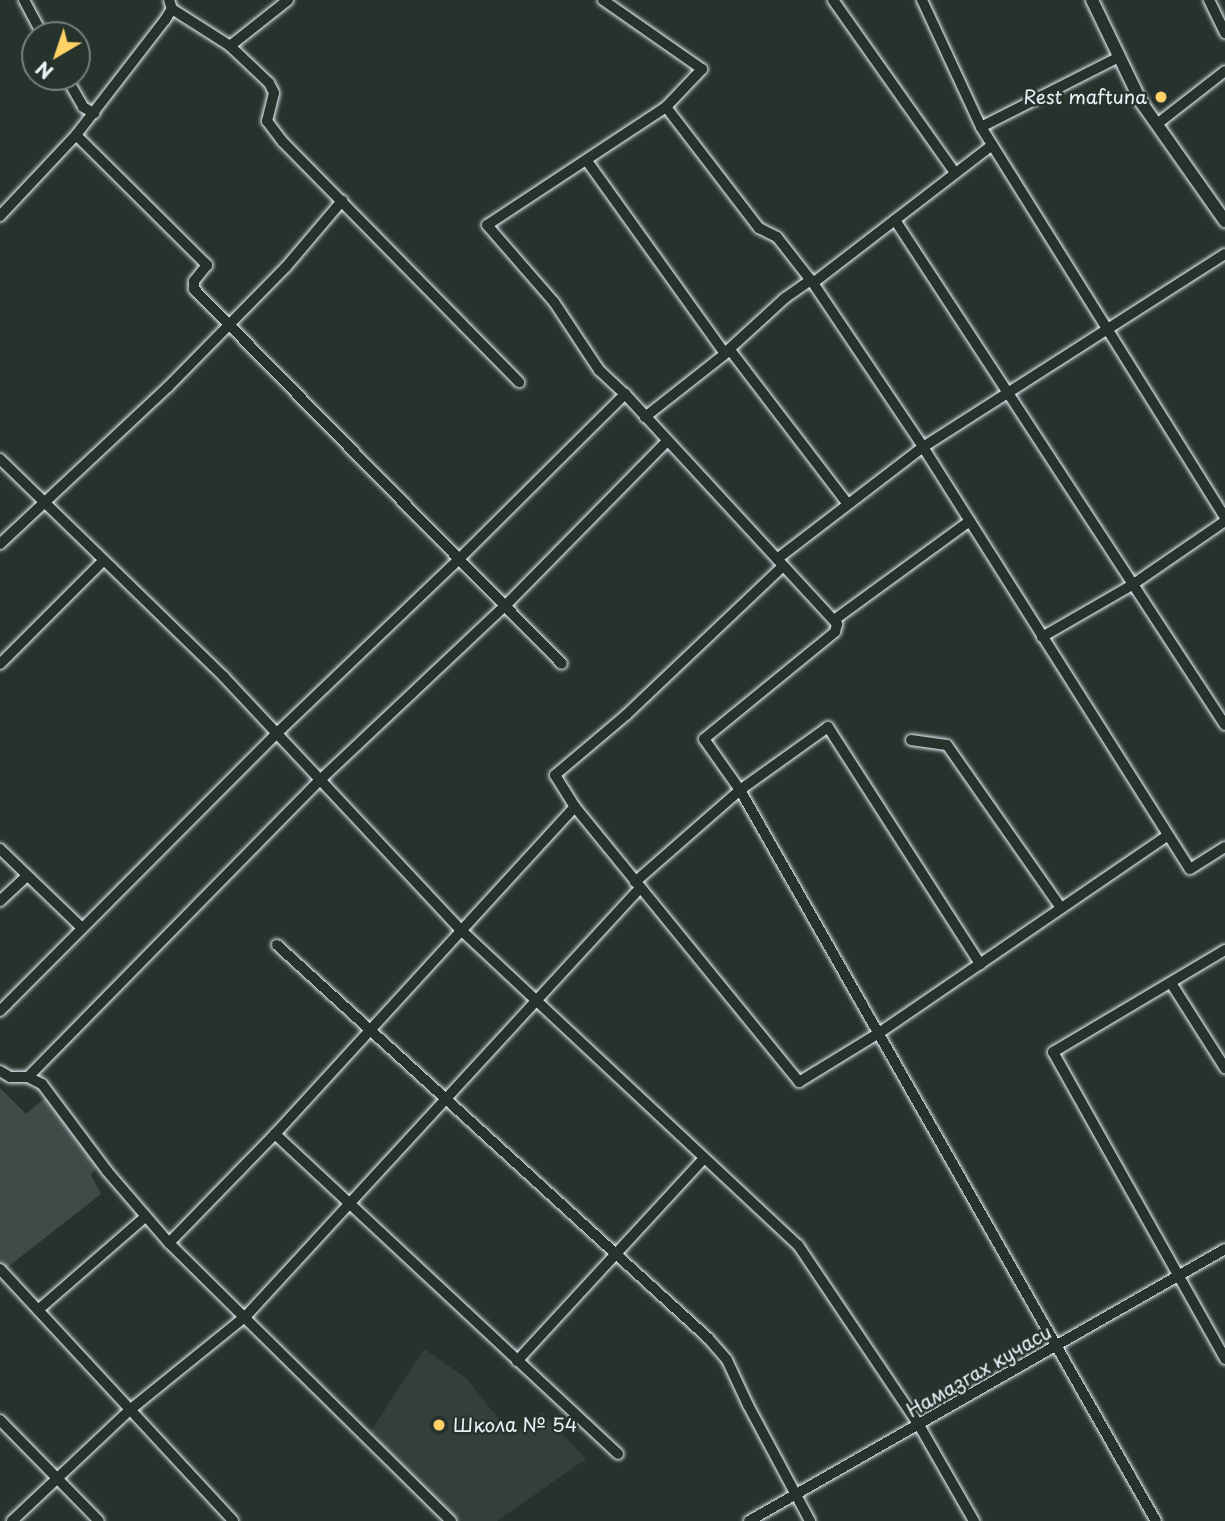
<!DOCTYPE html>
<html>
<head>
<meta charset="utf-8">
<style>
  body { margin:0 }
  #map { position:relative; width:1225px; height:1521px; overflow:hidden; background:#26332d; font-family:"Playpen Sans",sans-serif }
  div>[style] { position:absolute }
  .built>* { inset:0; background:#333f3a }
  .green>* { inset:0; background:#3e4b47 }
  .roads { filter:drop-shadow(0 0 2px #e8f1f8) drop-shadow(0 0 2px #e8f1f8) }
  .minor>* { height:10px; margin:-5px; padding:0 5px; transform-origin:5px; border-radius:5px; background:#26332d }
  .major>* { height:12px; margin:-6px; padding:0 6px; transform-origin:6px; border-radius:6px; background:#26332d }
  .dots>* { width:19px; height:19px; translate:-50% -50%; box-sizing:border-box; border:4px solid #26332d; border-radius:50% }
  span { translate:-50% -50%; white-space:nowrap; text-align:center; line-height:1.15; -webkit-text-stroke:5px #26332d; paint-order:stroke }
  .poi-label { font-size:19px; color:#e8f1f8 }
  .right { translate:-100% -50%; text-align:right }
  .left { translate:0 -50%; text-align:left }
  .street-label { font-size:19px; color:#e8f1f8 }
  .north { position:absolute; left:21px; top:21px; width:70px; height:70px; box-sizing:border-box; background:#26332d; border:2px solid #747f7e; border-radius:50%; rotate:219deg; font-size:19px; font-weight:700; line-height:28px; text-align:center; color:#e8f1f8 }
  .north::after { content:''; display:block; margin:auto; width:24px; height:32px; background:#ffd166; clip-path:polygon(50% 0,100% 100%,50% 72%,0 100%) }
</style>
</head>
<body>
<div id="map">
  <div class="built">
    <div style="clip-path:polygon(424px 1349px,465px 1377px,512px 1435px,542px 1412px,586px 1459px,497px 1521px,451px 1521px,368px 1436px)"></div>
  </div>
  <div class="green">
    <div style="clip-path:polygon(0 1088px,26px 1114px,47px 1096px,98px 1166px,91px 1175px,101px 1194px,0 1273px)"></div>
  </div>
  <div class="roads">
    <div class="minor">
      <div style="left:24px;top:0;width:40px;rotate:62deg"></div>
      <div style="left:603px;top:0;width:121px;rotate:34.9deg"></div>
      <div style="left:702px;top:69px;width:52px;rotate:133.5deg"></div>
      <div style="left:666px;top:107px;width:214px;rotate:146.6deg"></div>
      <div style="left:487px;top:225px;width:102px;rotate:49deg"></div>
      <div style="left:554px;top:302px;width:82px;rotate:56.5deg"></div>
      <div style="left:599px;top:370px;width:35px;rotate:43deg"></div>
      <div style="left:625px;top:394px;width:313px;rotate:47.3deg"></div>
      <div style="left:837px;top:624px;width:8px;rotate:104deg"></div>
      <div style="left:835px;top:632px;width:169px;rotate:140.8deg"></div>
      <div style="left:704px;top:739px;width:62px;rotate:54.8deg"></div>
      <div style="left:740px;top:790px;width:841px;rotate:60.36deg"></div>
      <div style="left:833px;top:0;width:212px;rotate:54.8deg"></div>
      <div style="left:922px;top:0;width:140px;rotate:65.1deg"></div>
      <div style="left:981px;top:127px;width:460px;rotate:58deg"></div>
      <div style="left:1209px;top:0;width:37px;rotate:64deg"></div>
      <div style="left:172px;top:9px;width:69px;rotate:32.5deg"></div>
      <div style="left:230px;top:46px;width:54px;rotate:43.5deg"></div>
      <div style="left:269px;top:83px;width:11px;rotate:63deg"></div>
      <div style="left:274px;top:93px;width:29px;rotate:104deg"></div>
      <div style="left:267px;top:121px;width:26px;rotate:53deg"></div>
      <div style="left:283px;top:142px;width:337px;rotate:45.5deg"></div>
      <div style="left:230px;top:46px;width:74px;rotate:-38.4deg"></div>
      <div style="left:66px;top:77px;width:34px;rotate:60deg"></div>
      <div style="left:83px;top:107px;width:13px;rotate:29deg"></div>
      <div style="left:666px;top:107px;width:153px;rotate:52.5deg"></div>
      <div style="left:759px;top:228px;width:20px;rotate:27deg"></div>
      <div style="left:777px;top:237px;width:58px;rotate:52deg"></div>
      <div style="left:813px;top:283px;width:197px;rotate:56.1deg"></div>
      <div style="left:923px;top:447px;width:499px;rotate:57.7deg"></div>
      <div style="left:1190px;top:869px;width:41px;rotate:-32.2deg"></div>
      <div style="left:1157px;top:124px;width:86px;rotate:-37.9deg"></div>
      <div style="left:981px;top:127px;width:155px;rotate:-26.9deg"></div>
      <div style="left:76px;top:135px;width:185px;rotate:44.8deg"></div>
      <div style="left:207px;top:265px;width:21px;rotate:129deg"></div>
      <div style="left:194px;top:281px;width:8px;rotate:90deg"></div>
      <div style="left:194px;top:289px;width:525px;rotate:45.54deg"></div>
      <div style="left:587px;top:161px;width:237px;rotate:54.4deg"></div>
      <div style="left:725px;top:354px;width:102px;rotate:141.8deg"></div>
      <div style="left:0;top:216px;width:111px;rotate:-46.8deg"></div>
      <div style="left:76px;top:135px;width:145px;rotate:-52.3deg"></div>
      <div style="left:165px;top:20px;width:13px;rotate:-58deg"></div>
      <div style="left:172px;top:9px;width:9px;rotate:-108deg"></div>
      <div style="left:895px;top:220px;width:603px;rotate:56.84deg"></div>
      <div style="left:813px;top:283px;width:226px;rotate:-37.6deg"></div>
      <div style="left:730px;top:350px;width:193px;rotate:52.6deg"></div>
      <div style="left:726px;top:352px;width:80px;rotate:-42.5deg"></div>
      <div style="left:785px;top:298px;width:32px;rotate:-35deg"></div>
      <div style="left:0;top:459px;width:313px;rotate:44.2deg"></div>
      <div style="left:224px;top:677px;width:348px;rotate:46.9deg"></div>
      <div style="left:462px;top:931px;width:460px;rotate:43.1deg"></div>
      <div style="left:798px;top:1245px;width:217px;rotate:56.1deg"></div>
      <div style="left:919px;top:1425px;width:111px;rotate:60.2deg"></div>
      <div style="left:0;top:544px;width:230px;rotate:-43.1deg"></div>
      <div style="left:168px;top:387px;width:168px;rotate:-45.5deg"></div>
      <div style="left:286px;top:267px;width:87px;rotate:-49.7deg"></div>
      <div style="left:777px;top:559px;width:184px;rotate:-37.5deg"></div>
      <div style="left:923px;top:447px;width:358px;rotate:-32.6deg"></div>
      <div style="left:783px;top:566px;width:216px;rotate:136.5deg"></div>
      <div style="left:626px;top:715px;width:93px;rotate:139.8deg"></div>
      <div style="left:555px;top:775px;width:38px;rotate:58deg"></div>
      <div style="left:575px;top:807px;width:355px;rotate:50.8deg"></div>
      <div style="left:799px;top:1082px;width:94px;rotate:-31.5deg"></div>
      <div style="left:879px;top:1033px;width:350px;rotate:-34.4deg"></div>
      <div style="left:834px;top:620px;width:168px;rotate:-36.1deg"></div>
      <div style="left:1042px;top:637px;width:104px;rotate:-30deg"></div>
      <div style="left:1132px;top:585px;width:113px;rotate:-34.5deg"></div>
      <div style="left:0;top:664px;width:146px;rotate:-45deg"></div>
      <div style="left:911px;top:740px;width:36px;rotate:8deg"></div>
      <div style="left:947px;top:745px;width:199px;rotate:55deg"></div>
      <div style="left:0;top:849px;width:114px;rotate:43.9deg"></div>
      <div style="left:635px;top:882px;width:140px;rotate:-41.2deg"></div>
      <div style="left:740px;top:790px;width:108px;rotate:-35.6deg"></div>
      <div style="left:828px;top:727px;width:282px;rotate:57.3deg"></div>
      <div style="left:0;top:901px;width:37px;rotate:-43deg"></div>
      <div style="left:277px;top:945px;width:583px;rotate:42.36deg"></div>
      <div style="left:708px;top:1338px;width:29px;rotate:49deg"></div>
      <div style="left:727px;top:1360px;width:50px;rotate:65deg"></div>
      <div style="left:748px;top:1405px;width:132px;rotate:61.9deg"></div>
      <div style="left:1225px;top:950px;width:200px;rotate:149.3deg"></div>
      <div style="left:1053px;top:1052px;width:352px;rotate:60.7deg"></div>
      <div style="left:1171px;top:983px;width:101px;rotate:57.6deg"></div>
      <div style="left:0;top:1011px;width:390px;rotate:-45.1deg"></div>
      <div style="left:275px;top:735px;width:256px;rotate:-43.7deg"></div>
      <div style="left:460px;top:558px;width:233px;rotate:-44.8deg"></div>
      <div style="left:0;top:1071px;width:12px;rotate:31deg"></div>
      <div style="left:10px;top:1077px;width:18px"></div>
      <div style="left:28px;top:1077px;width:16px;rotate:27deg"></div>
      <div style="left:42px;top:1084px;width:109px;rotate:53.2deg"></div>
      <div style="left:107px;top:1171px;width:95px;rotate:49.3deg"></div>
      <div style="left:169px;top:1243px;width:396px;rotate:44.6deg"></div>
      <div style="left:28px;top:1077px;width:415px;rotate:-45.5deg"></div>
      <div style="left:319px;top:781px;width:255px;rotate:-43.3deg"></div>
      <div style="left:505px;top:606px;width:231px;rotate:-45.5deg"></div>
      <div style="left:275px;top:1134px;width:469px;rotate:43deg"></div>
      <div style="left:169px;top:1243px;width:152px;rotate:-45.8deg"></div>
      <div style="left:275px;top:1134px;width:444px;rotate:-47.5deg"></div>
      <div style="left:0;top:1269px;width:343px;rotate:47.2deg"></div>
      <div style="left:38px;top:1310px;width:143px;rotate:-41deg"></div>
      <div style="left:517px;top:1361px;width:276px;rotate:-47.3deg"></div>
      <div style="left:0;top:1420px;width:141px;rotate:45.6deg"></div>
      <div style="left:12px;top:1521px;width:163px;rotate:-43.3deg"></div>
      <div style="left:131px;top:1409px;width:148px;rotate:-39deg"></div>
      <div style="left:246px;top:1316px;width:582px;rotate:-47.37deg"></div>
      <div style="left:749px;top:1521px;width:548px;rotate:-29.74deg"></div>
    </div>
    <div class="major">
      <div style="left:1092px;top:0;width:113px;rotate:64.3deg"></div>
      <div style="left:1141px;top:102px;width:146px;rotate:54.8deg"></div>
    </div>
  </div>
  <div class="dots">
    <div style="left:1161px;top:97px;background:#ffd166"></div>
    <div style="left:439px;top:1425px;background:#ffd166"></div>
  </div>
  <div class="poi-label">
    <span class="right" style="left:1147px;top:97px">Rest maftuna</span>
    <span class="left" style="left:453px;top:1425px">Школа № 54</span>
  </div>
  <div class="street-label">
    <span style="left:979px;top:1371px;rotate:-30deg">Намазгах кучаси</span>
  </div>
  <div class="north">N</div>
</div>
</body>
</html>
